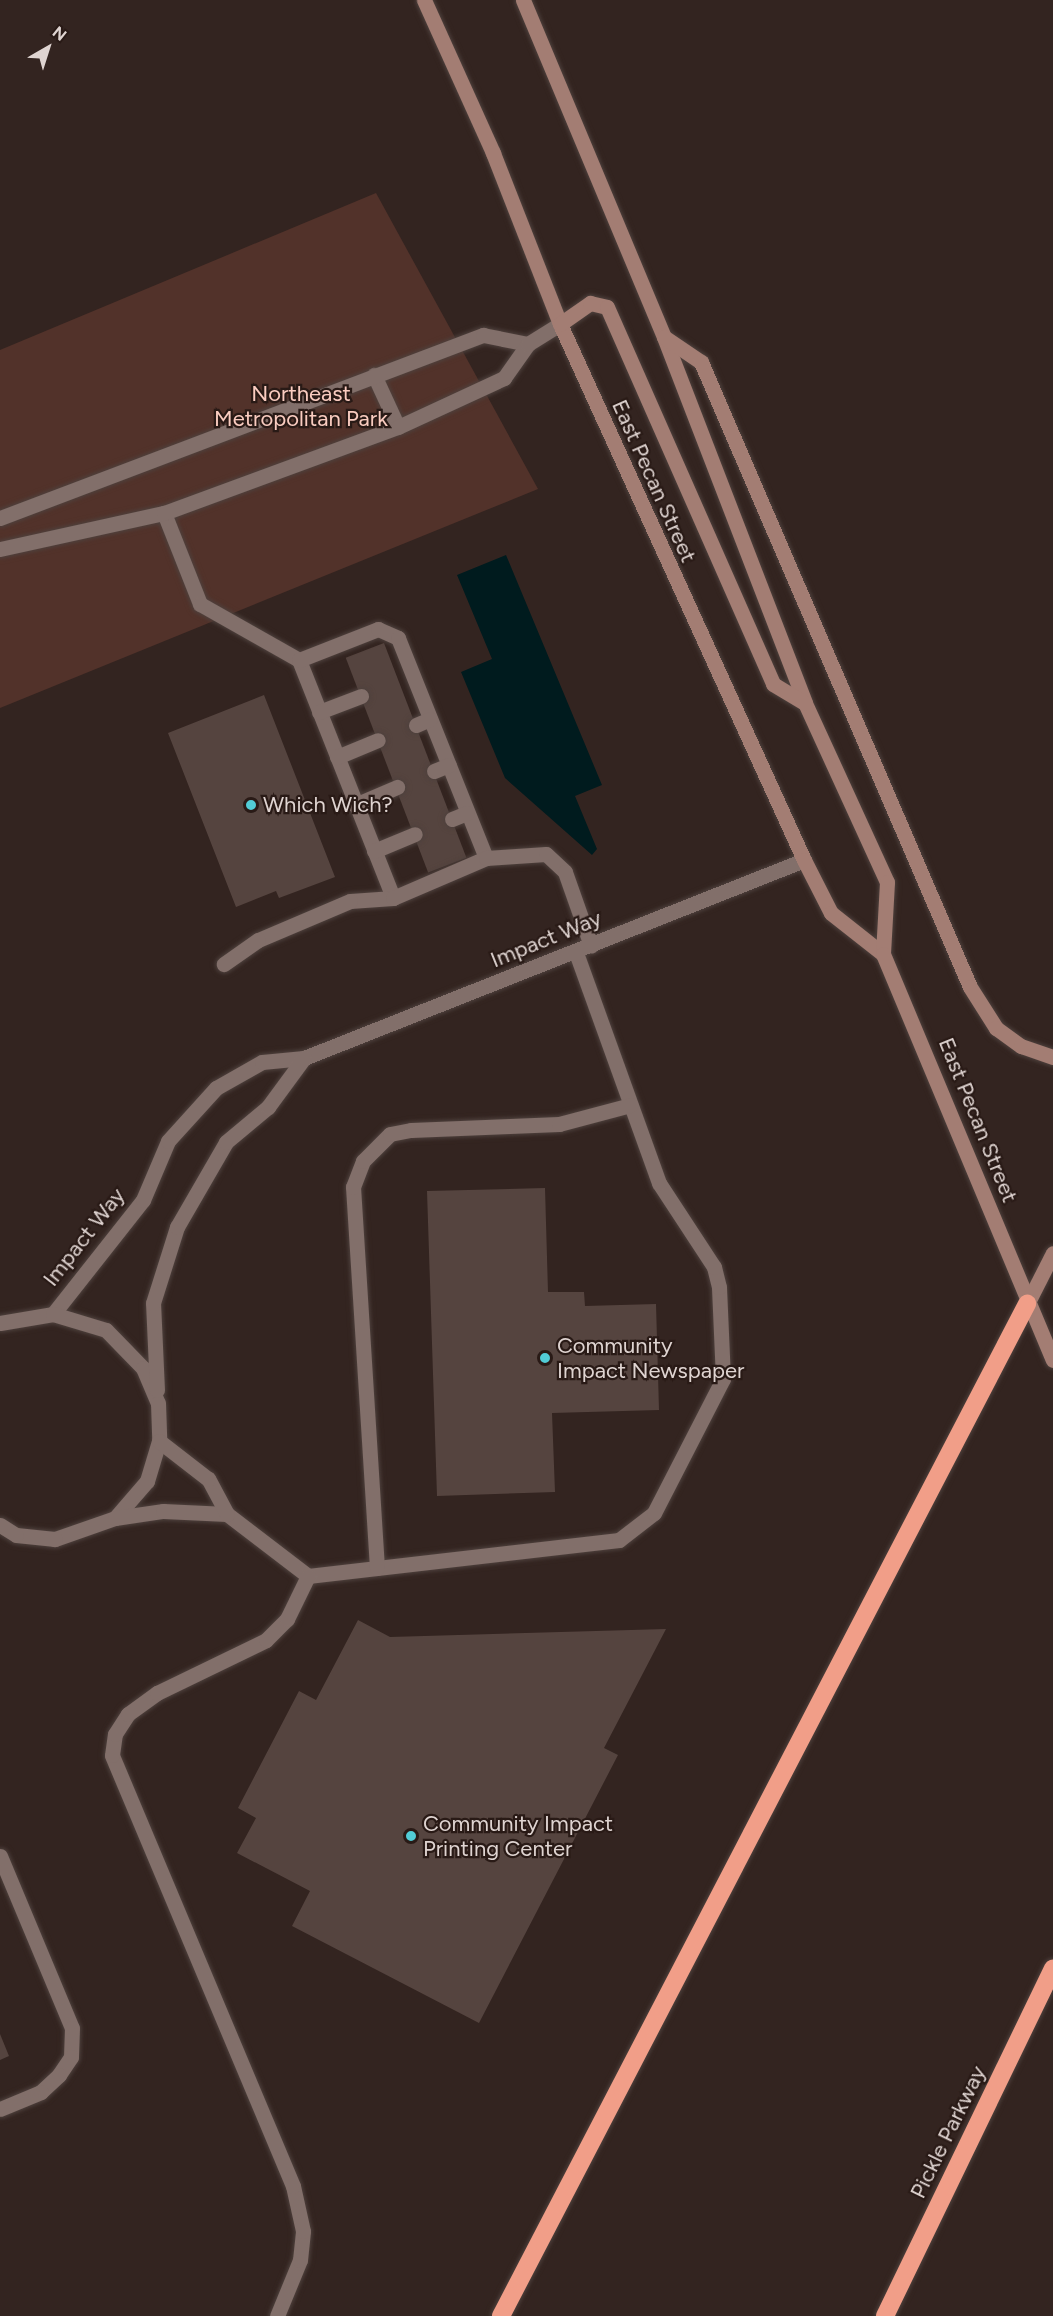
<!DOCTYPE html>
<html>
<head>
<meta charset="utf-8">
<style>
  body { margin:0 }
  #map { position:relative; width:1053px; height:2316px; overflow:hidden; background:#332420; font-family:Figtree,sans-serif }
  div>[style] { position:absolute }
  .green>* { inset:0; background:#52322a }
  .water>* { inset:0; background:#001b1e }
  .building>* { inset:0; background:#55443f; transform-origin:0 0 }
  .roads { filter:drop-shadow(0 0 2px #4e413d) drop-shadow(0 0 2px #4e413d) }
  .lane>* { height:15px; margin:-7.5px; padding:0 7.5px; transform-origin:7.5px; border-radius:7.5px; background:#826f6a }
  .street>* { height:15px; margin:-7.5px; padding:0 7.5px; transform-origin:7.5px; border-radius:7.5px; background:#826f6a }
  .secondary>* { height:15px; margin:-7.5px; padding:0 7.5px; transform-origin:7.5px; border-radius:7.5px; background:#a37d73 }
  .highway>* { height:18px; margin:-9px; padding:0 9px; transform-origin:9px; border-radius:9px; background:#f19e88 }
  .dots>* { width:16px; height:16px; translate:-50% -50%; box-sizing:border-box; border:3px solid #291a16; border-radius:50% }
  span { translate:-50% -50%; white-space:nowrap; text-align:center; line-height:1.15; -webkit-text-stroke:4.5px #291a16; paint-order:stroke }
  .park-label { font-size:22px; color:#faccc0 }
  .street-label { font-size:22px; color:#dfd4d1 }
  .poi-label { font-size:22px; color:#dfd4d1 }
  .left { translate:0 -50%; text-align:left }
  .north { position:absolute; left:18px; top:18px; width:60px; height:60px; -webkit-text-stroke:4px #291a16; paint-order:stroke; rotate:39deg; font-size:16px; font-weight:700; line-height:24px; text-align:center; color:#dfd4d1 }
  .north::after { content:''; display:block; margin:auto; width:21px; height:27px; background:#dfd4d1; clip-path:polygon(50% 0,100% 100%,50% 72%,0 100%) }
</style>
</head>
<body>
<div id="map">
  <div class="green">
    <div style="clip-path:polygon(376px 193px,538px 489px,0 708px,0 350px)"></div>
  </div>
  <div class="water">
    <div style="clip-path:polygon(506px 555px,602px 785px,575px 796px,597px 849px,592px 855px,505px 778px,461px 672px,492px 659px,457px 575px)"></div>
  </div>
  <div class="building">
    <div style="left:384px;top:643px;width:230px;height:41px;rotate:69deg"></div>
    <div style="clip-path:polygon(264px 695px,335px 877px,279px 898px,276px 891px,236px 907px,168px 733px)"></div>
    <div style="clip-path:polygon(545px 1188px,548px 1292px,584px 1292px,585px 1306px,656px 1304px,659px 1410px,552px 1413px,555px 1492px,437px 1496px,427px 1191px)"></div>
    <div style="clip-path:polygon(358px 1620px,390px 1637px,666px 1629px,604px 1748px,618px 1755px,479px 2023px,292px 1926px,310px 1891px,237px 1853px,256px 1818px,238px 1808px,299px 1691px,316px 1700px)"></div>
    <div style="clip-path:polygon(0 2034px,9px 2056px,0 2060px)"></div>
  </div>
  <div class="roads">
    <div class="lane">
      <div style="left:374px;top:375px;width:57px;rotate:65.2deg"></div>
      <div style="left:164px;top:513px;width:98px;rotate:68.4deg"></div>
      <div style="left:200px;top:604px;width:114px;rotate:29.5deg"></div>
      <div style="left:299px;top:660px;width:256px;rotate:68.4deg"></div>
      <div style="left:393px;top:898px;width:43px;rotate:176deg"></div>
      <div style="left:350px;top:901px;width:100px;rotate:157deg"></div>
      <div style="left:258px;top:940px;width:42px;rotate:144.8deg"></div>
      <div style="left:299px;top:660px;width:85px;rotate:-21.4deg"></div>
      <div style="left:378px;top:629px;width:22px;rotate:24deg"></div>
      <div style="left:398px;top:638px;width:237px;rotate:68.2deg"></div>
      <div style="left:486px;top:858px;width:101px;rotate:156.7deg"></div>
      <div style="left:319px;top:712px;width:45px;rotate:-20.9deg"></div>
      <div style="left:416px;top:725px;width:15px;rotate:-23deg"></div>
      <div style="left:337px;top:757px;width:44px;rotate:-22.5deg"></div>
      <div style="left:434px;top:771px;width:16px;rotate:-22deg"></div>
      <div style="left:355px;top:805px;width:46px;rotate:-23.2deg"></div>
      <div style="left:452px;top:819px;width:16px;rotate:-22deg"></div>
      <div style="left:374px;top:851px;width:44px;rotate:-22.5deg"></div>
      <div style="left:486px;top:858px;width:60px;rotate:-3.8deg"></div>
      <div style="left:546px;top:854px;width:26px;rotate:43deg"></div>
      <div style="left:565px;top:872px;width:78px;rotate:70.6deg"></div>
      <div style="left:227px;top:1514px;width:102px;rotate:37.4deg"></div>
      <div style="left:308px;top:1576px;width:313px;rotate:-6.6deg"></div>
      <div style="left:619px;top:1540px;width:44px;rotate:-37.6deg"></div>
      <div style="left:654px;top:1513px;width:151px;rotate:-62.8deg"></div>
      <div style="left:723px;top:1379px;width:92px;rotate:-92.5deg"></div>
      <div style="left:719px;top:1287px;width:21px;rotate:-104deg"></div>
      <div style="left:714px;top:1267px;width:100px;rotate:-123.2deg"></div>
      <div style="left:659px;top:1183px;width:245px;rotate:-109.8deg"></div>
      <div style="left:377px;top:1568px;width:382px;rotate:-93.6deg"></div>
      <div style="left:353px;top:1187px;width:28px;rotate:-69deg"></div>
      <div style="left:363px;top:1161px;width:38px;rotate:-45deg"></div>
      <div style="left:390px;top:1134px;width:21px;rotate:-11deg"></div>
      <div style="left:411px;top:1130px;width:148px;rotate:-2.3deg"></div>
      <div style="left:559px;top:1124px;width:74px;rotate:-14.8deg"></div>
      <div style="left:0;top:1856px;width:186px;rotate:67.3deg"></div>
      <div style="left:72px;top:2028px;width:29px;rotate:92deg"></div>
      <div style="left:71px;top:2057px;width:22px;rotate:124deg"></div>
      <div style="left:59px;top:2075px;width:25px;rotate:137deg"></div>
      <div style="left:41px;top:2092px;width:44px;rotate:157.5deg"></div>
      <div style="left:277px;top:2316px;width:61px;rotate:-67.7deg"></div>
      <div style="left:300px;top:2260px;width:29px;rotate:-84deg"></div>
      <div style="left:303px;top:2231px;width:46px;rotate:-102.5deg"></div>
      <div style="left:293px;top:2186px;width:467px;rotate:-112.8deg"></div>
      <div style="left:112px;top:1755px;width:21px;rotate:-82deg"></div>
      <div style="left:115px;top:1734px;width:24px;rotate:-57deg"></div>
      <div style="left:128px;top:1714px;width:36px;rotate:-36deg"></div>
      <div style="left:157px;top:1693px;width:121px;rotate:-25.9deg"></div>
      <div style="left:266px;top:1640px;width:30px;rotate:-45deg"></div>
      <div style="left:287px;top:1619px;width:48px;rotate:-64deg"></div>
    </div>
    <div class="street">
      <div style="left:0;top:518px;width:517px;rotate:-20.75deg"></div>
      <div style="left:483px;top:335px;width:46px;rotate:11.3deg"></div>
      <div style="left:0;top:549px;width:168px;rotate:-12.4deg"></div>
      <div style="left:164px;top:513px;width:249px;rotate:-20.2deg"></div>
      <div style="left:398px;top:427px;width:117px;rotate:-24.8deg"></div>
      <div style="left:504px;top:378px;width:42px;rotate:-54.8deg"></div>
      <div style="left:528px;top:344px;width:38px;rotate:-32deg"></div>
      <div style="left:53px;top:1314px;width:145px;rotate:-51.7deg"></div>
      <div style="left:143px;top:1200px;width:64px;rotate:-67deg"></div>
      <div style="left:168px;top:1141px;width:72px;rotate:-47.8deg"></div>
      <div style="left:216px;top:1088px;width:53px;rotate:-29.5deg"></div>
      <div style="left:262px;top:1062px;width:42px;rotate:-5.4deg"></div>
      <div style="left:304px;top:1058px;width:538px;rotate:-21.6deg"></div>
      <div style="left:0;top:1323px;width:54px;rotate:-9.6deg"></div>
      <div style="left:53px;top:1314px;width:55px;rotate:16.8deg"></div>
      <div style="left:106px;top:1330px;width:53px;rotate:45.8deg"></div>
      <div style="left:143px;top:1368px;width:38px;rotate:67deg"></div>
      <div style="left:158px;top:1403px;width:38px;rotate:88deg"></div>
      <div style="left:159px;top:1441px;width:42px;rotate:106.7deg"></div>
      <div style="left:147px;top:1481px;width:49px;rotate:130.9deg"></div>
      <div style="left:115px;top:1518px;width:64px;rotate:160.7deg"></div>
      <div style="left:55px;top:1539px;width:39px;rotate:-174deg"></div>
      <div style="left:16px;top:1535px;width:19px;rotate:-148deg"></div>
      <div style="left:157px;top:1390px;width:87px;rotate:-92.6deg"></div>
      <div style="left:153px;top:1303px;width:80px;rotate:-72.5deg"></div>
      <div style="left:177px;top:1227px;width:98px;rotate:-60deg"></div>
      <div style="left:226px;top:1142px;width:55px;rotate:-39.8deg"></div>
      <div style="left:268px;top:1107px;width:61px;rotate:-53.7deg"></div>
      <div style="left:115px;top:1518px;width:49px;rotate:-8.3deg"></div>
      <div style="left:163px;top:1511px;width:64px;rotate:2.7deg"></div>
      <div style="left:227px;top:1514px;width:40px;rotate:-118deg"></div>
      <div style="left:208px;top:1479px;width:62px;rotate:-142.2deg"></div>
    </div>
    <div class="secondary">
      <div style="left:424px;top:0;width:168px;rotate:65.7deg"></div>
      <div style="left:493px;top:153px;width:184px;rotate:68.6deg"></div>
      <div style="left:560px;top:324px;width:589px;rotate:65.52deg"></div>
      <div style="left:804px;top:860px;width:59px;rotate:63deg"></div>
      <div style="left:831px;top:913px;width:66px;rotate:38.3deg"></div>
      <div style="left:523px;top:0;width:365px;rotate:67.3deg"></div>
      <div style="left:664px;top:337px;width:392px;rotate:68.9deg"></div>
      <div style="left:805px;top:703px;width:197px;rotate:65.4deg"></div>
      <div style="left:887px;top:882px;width:72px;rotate:93.2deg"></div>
      <div style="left:883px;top:954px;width:440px;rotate:67.3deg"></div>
      <div style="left:560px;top:324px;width:37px;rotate:-35deg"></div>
      <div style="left:590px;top:303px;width:17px;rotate:13deg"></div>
      <div style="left:607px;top:307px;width:412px;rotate:66.2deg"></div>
      <div style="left:773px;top:684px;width:37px;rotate:31deg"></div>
      <div style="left:664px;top:337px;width:45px;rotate:34deg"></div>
      <div style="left:701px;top:362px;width:680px;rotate:66.71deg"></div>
      <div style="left:970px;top:987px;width:49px;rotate:57.6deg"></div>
      <div style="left:996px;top:1028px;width:31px;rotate:36deg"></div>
      <div style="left:1021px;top:1046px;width:34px;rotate:19deg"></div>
      <div style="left:1027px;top:1304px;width:57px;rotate:-63deg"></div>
    </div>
    <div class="highway">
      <div style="left:501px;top:2316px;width:1141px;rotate:-62.54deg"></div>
      <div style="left:885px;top:2316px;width:386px;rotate:-64.2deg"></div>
    </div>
  </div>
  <div class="dots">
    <div style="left:251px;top:805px;background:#52ccd6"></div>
    <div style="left:545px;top:1358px;background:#52ccd6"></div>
    <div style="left:411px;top:1836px;background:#52ccd6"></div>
  </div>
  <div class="park-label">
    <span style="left:301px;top:406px">Northeast<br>Metropolitan Park</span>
  </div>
  <div class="street-label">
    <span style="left:654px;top:481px;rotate:66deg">East Pecan Street</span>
    <span style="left:546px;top:939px;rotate:-22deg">Impact Way</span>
    <span style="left:978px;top:1120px;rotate:68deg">East Pecan Street</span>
    <span style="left:84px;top:1237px;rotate:-52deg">Impact Way</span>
    <span style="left:948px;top:2132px;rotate:-64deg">Pickle Parkway</span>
  </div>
  <div class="poi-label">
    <span class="left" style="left:263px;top:805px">Which Wich?</span>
    <span class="left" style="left:557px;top:1358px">Community<br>Impact Newspaper</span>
    <span class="left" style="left:423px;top:1836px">Community Impact<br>Printing Center</span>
  </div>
  <div class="north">N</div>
</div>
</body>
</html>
